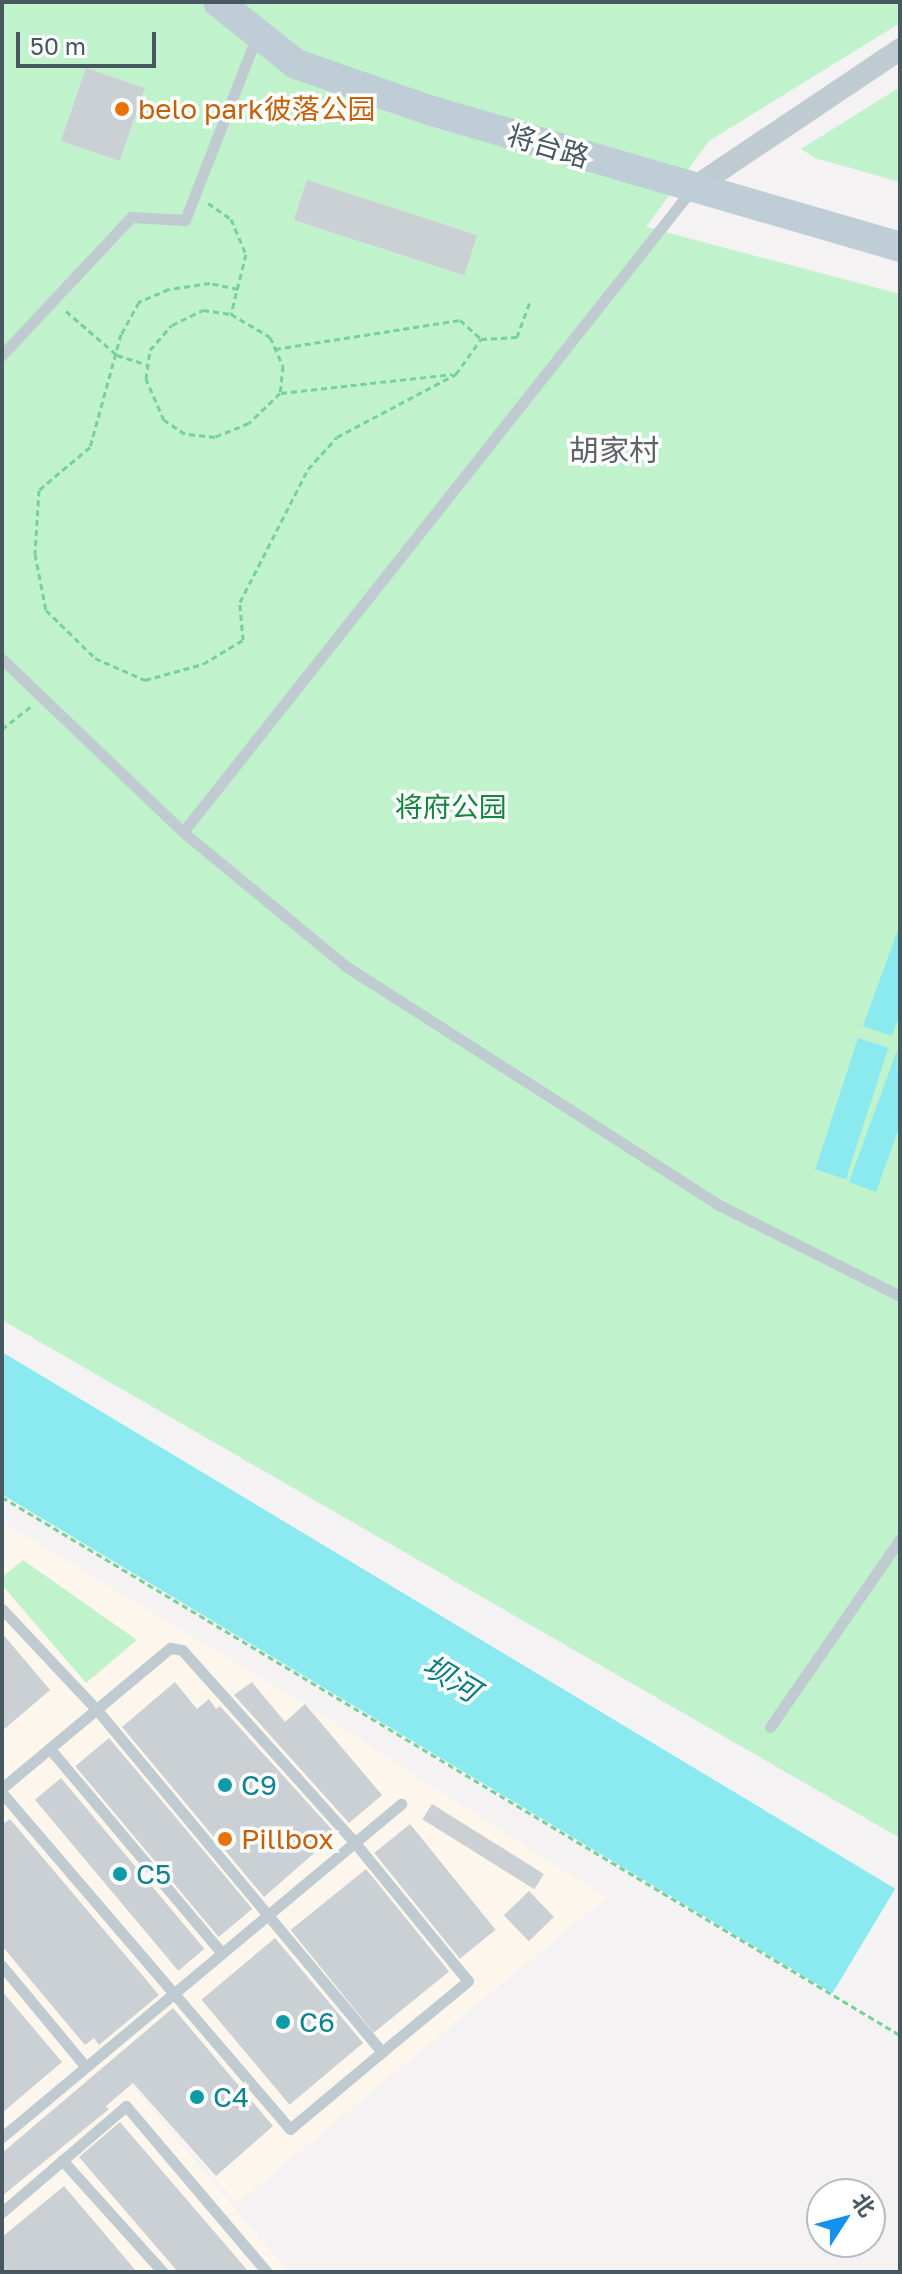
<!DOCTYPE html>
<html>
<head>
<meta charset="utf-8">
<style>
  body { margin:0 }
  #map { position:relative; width:902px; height:2274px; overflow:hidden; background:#f4f2f2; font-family:"Golos Text","Noto Sans SC",sans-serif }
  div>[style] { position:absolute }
  .commercial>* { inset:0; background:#fdf6ec }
  .green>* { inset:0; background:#c0f2cc }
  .water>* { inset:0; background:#8beaf0; transform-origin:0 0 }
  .building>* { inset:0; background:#cbd0d4; transform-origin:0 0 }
  .path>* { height:3px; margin-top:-1.5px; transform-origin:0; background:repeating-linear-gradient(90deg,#76d297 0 6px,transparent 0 10px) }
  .service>* { height:11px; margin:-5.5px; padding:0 5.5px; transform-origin:5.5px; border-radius:5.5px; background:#bfcbd1 }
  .minor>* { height:22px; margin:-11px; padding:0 11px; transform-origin:11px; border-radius:11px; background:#bfcbd1 }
  .secondary>* { height:30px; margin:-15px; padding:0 15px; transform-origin:15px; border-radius:15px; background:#bfcdd6 }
  .dots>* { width:22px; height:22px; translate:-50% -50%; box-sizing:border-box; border:4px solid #fff; border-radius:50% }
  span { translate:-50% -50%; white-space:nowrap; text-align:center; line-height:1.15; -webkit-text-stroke:7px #fff; paint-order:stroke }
  .food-label { font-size:28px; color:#c56008 }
  .left { translate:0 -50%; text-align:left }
  .street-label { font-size:28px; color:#485860 }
  .park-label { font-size:28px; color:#13873d }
  .culture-label { font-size:28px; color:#0d838f }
  .neighbourhood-label { font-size:30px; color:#5e6367 }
  .water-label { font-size:30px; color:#097c84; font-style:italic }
  .frame { position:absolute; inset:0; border:4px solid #485860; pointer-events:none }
  .north { position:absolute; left:806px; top:2178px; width:80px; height:80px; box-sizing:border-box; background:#fff; border:2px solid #b6bcbf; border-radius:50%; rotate:54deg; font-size:22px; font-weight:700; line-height:32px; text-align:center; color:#485860 }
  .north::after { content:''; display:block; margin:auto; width:28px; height:36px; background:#1291ee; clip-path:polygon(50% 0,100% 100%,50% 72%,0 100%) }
  .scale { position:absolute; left:16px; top:32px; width:140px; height:36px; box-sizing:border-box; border:4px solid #485860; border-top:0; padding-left:10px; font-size:24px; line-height:28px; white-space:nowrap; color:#485860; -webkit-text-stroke:6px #fff; paint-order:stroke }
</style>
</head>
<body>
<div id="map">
  <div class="commercial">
    <div style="clip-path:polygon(2px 1522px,305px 1704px,606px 1898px,237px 2203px,119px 2067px,2px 2164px)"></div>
    <div style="clip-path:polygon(120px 2071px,256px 2234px,290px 2272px,2px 2272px,2px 2168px)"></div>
  </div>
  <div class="green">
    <div style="clip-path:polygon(2px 2px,900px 2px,900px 23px,709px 141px,646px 227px,900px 294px,900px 1838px,2px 1320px)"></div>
    <div style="clip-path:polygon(900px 87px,900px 182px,815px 158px,801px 149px)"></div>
    <div style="clip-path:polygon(23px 1560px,137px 1640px,86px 1683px,2px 1585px,2px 1577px)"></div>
  </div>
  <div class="water">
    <div style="clip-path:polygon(900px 924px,900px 1013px,892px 1036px,863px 1026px)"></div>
    <div style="left:858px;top:1038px;width:32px;height:138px;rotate:18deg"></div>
    <div style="clip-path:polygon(897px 1050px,900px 1125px,876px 1192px,849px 1182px)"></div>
    <div style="left:2px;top:1352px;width:1042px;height:122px;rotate:31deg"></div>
  </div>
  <div class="building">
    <div style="left:86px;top:68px;width:62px;height:77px;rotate:19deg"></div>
    <div style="left:307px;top:180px;width:179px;height:42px;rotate:18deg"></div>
    <div style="clip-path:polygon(2px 1633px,50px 1690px,2px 1731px)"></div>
    <div style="clip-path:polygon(175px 1682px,197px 1709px,209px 1699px,216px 1709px,220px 1706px,336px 1834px,264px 1897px,122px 1727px)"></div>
    <div style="clip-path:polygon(252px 1682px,285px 1722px,305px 1704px,382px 1795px,349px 1823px,234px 1695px)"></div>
    <div style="left:109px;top:1738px;width:223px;height:44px;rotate:50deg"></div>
    <div style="left:61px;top:1778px;width:223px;height:34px;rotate:50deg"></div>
    <div style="left:432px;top:1804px;width:132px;height:18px;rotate:32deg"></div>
    <div style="clip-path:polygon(10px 1819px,159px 1995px,99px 2045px,94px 2038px,85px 2045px,2px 1946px,2px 1825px)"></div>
    <div style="left:410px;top:1824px;width:136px;height:46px;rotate:51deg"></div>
    <div style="left:366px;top:1869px;width:132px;height:97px;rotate:51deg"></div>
    <div style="left:529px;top:1891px;width:36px;height:35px;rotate:46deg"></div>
    <div style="left:275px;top:1938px;width:137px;height:96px;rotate:50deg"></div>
    <div style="clip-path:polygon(2px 1991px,62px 2062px,2px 2113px)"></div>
    <div style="clip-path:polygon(173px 2008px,273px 2126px,216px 2176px,133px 2083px,106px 2106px,109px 2109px,2px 2196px,2px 2153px)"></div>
    <div style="clip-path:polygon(120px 2122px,249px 2272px,178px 2272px,79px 2157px)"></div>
    <div style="clip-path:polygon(64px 2186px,137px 2272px,2px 2272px,2px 2237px)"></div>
  </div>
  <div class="path">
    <div style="left:208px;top:203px;width:28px;rotate:35deg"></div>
    <div style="left:231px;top:219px;width:38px;rotate:67deg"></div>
    <div style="left:246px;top:254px;width:62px;rotate:104deg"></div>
    <div style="left:238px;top:289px;width:29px;rotate:-168deg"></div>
    <div style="left:210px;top:283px;width:41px;rotate:171.7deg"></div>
    <div style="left:169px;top:289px;width:33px;rotate:157deg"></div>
    <div style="left:139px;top:302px;width:37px;rotate:119deg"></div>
    <div style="left:121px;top:334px;width:117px;rotate:105.3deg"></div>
    <div style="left:90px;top:447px;width:67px;rotate:139.9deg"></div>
    <div style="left:39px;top:490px;width:64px;rotate:93.6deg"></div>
    <div style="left:35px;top:554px;width:57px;rotate:78.9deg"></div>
    <div style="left:46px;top:610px;width:69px;rotate:44.4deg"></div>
    <div style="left:95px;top:658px;width:55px;rotate:23.7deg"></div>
    <div style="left:145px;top:680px;width:60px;rotate:-15.4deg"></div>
    <div style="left:203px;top:664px;width:47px;rotate:-31deg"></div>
    <div style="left:243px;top:640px;width:38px;rotate:-95deg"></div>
    <div style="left:240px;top:602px;width:149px;rotate:-62.9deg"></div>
    <div style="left:308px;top:469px;width:43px;rotate:-47.8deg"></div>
    <div style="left:337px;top:437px;width:135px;rotate:-27.9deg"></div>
    <div style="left:456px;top:374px;width:43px;rotate:-54.5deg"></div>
    <div style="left:481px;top:339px;width:36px;rotate:-3deg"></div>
    <div style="left:517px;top:337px;width:37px;rotate:-70deg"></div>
    <div style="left:203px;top:310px;width:28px;rotate:8deg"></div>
    <div style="left:231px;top:314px;width:45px;rotate:30.5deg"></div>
    <div style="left:270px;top:337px;width:32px;rotate:66deg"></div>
    <div style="left:283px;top:366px;width:27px;rotate:96deg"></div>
    <div style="left:280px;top:393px;width:43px;rotate:135.9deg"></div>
    <div style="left:249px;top:423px;width:37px;rotate:158deg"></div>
    <div style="left:215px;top:437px;width:30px;rotate:-174deg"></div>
    <div style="left:185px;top:434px;width:25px;rotate:-146deg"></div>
    <div style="left:164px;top:420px;width:45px;rotate:-113.7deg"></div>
    <div style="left:146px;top:379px;width:29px;rotate:-82deg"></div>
    <div style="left:150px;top:350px;width:33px;rotate:-49deg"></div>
    <div style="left:172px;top:325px;width:34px;rotate:-26deg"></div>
    <div style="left:66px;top:311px;width:67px;rotate:40.8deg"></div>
    <div style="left:117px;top:355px;width:33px;rotate:18deg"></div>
    <div style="left:275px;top:349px;width:187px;rotate:-8.9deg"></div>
    <div style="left:460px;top:320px;width:28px;rotate:42deg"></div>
    <div style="left:281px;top:393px;width:172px;rotate:-6.3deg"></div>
    <div style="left:2px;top:729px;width:36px;rotate:-38deg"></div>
    <div style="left:2px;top:1497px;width:1047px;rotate:30.93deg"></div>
  </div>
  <div class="service">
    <div style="left:2px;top:355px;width:189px;rotate:-46.9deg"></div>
    <div style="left:131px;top:217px;width:54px;rotate:3.2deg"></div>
    <div style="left:185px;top:220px;width:199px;rotate:-68.7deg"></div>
    <div style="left:2px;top:659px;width:250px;rotate:43.7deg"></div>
    <div style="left:183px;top:832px;width:212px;rotate:39.5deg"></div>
    <div style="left:347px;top:967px;width:439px;rotate:32.6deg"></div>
    <div style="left:717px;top:1204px;width:205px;rotate:26.7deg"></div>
    <div style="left:183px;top:832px;width:820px;rotate:-51.63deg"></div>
    <div style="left:2px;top:1609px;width:139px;rotate:46.8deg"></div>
    <div style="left:97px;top:1710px;width:445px;rotate:50.2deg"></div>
    <div style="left:382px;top:2052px;width:120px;rotate:140.1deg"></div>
    <div style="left:290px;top:2129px;width:443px;rotate:-130.6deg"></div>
    <div style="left:770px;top:1727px;width:229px;rotate:-55.3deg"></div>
    <div style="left:50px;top:1749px;width:267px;rotate:49.9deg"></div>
    <div style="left:2px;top:1788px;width:219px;rotate:-39.8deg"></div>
    <div style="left:170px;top:1648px;width:12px;rotate:9deg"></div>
    <div style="left:182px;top:1650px;width:259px;rotate:48.1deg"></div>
    <div style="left:355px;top:1843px;width:178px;rotate:50.7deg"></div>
    <div style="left:468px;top:1981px;width:112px;rotate:140.5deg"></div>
    <div style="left:2px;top:1966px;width:131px;rotate:50.3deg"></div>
    <div style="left:2px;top:2137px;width:520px;rotate:-39.85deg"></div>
    <div style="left:62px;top:2160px;width:151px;rotate:48deg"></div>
    <div style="left:2px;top:2212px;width:163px;rotate:-40.5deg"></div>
    <div style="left:126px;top:2106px;width:218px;rotate:49.7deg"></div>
  </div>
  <div class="minor">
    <div style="left:692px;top:189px;width:251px;rotate:-33.9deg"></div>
  </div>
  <div class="secondary">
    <div style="left:218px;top:2px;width:100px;rotate:38.5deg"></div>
    <div style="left:296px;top:64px;width:141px;rotate:19.1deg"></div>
    <div style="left:429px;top:110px;width:491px;rotate:16.2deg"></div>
  </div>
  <div class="dots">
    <div style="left:122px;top:109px;background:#e8710a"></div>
    <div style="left:225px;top:1785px;background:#0f9aa8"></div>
    <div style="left:225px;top:1839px;background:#e8710a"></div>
    <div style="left:120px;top:1874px;background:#0f9aa8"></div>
    <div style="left:283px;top:2022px;background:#0f9aa8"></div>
    <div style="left:197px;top:2097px;background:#0f9aa8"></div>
  </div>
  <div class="food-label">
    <span class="left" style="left:138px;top:109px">belo park彼落公园</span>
    <span class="left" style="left:241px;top:1839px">Pillbox</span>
  </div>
  <div class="street-label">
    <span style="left:548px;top:146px;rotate:17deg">将台路</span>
  </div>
  <div class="park-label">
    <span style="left:451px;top:807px">将府公园</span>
  </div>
  <div class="culture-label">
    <span class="left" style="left:241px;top:1785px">C9</span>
    <span class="left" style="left:136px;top:1874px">C5</span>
    <span class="left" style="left:299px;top:2022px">C6</span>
    <span class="left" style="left:213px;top:2097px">C4</span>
  </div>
  <div class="neighbourhood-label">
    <span style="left:614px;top:450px">胡家村</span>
  </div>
  <div class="water-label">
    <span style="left:451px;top:1678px;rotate:31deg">坝河</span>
  </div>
  <div class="frame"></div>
  <div class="north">北</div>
  <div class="scale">50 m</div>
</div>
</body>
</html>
